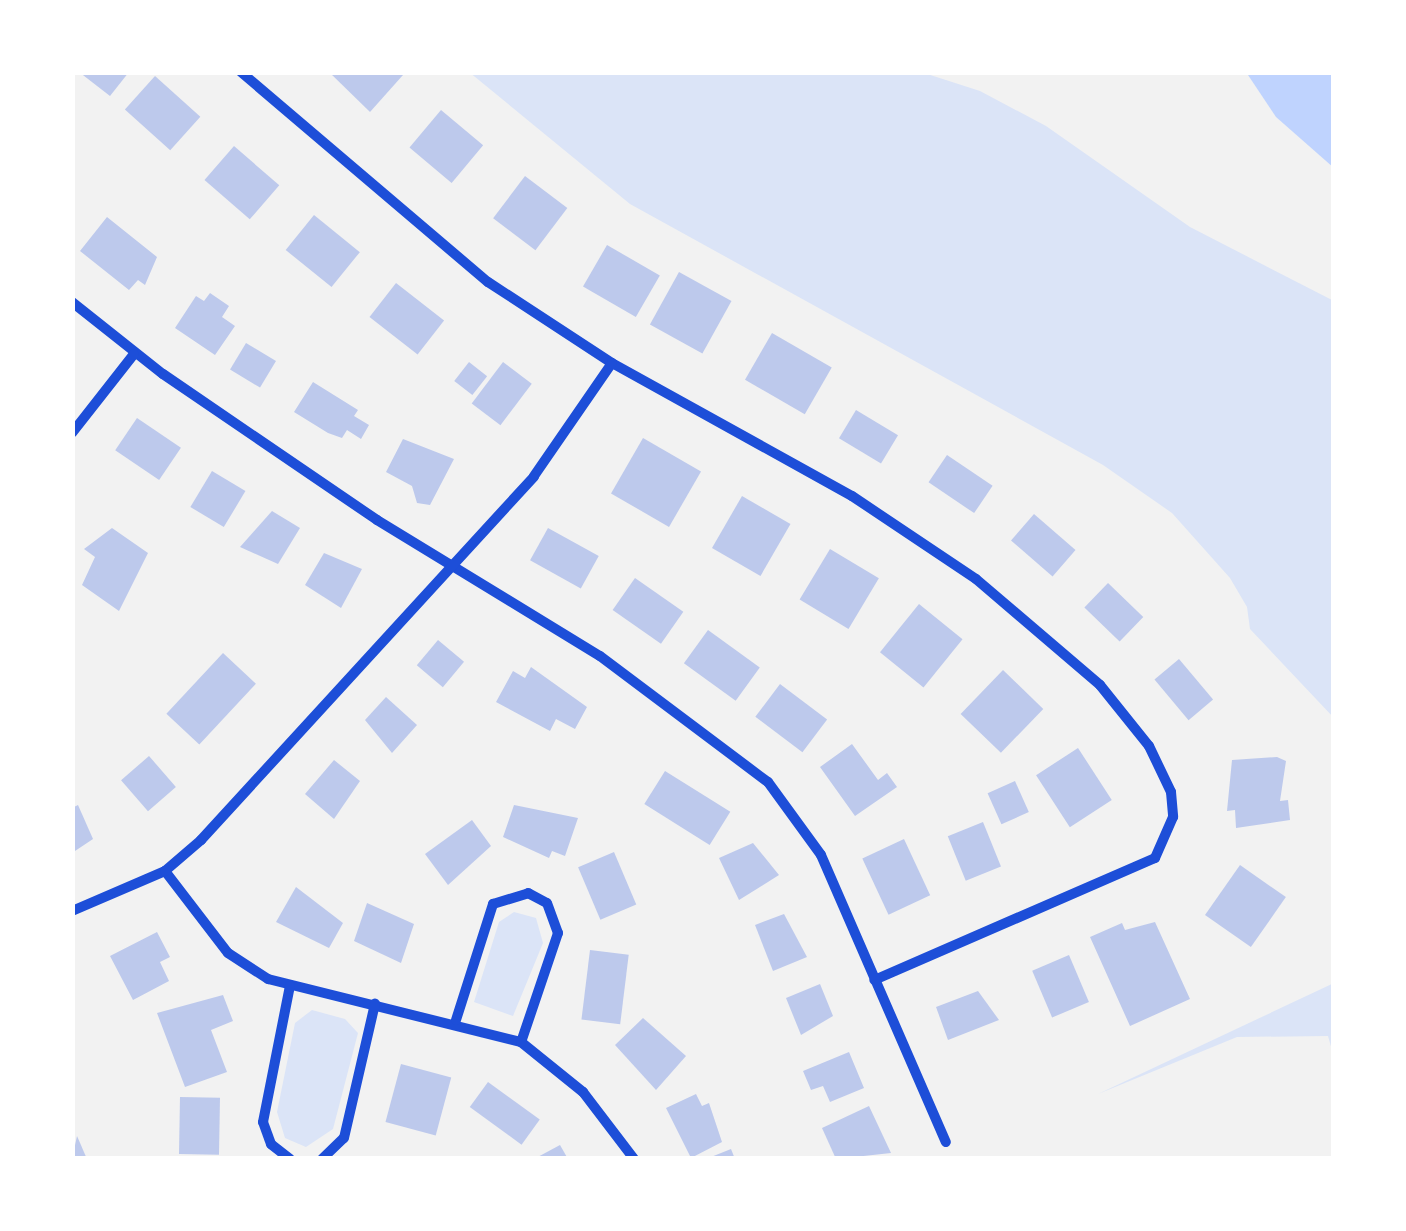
<!DOCTYPE html>
<html>
<head>
<meta charset="utf-8">
<style>
  body { margin:0 }
  #map { position:relative; width:1406px; height:1231px; overflow:hidden; background:#f2f2f2; font-family:"Varela Round",sans-serif }
  div>[style] { position:absolute }
  .green>* { inset:0; background:#dbe4f7 }
  .water>* { inset:0; background:#bfd3fe }
  .building>* { inset:0; background:#bdc9ec; transform-origin:0 0 }
  .minor>* { height:10px; margin:-5px; padding:0 5px; transform-origin:5px; border-radius:5px; background:#1d4ed8 }
  span { translate:-50% -50%; white-space:nowrap; text-align:center; line-height:1.15; -webkit-text-stroke:10px #fff; paint-order:stroke }
  .frame { position:absolute; inset:0; border:75px solid #fff; pointer-events:none }
</style>
</head>
<body>
<div id="map">
  <div class="green">
    <div style="clip-path:polygon(469px 72px,921px 72px,980px 91px,1046px 126px,1190px 227px,1332px 300px,1334px 718px,1250px 629px,1247px 607px,1230px 578px,1172px 513px,1103px 465px,630px 204px)"></div>
    <div style="clip-path:polygon(514px 912px,536px 918px,543px 943px,513px 1016px,474px 1002px,499px 922px)"></div>
    <div style="clip-path:polygon(1334px 983px,1334px 1057px,1328px 1036px,1237px 1037px,1098px 1094px)"></div>
    <div style="clip-path:polygon(312px 1010px,345px 1019px,358px 1033px,333px 1129px,306px 1147px,285px 1138px,277px 1112px,295px 1023px)"></div>
  </div>
  <div class="water">
    <div style="clip-path:polygon(1246px 72px,1334px 72px,1334px 168px,1276px 117px)"></div>
  </div>
  <div class="building">
    <div style="clip-path:polygon(79px 72px,129px 72px,110px 96px)"></div>
    <div style="clip-path:polygon(329px 72px,399px 72px,403px 75px,370px 112px)"></div>
    <div style="left:155px;top:76px;width:61px;height:45px;rotate:42deg"></div>
    <div style="left:441px;top:110px;width:55px;height:49px;rotate:40deg"></div>
    <div style="left:234px;top:146px;width:60px;height:45px;rotate:41deg"></div>
    <div style="left:525px;top:176px;width:53px;height:53px;rotate:37deg"></div>
    <div style="left:314px;top:215px;width:59px;height:45px;rotate:39deg"></div>
    <div style="clip-path:polygon(107px 217px,157px 257px,145px 285px,138px 280px,129px 290px,80px 251px)"></div>
    <div style="left:607px;top:245px;width:61px;height:48px;rotate:30deg"></div>
    <div style="left:679px;top:272px;width:60px;height:60px;rotate:29deg"></div>
    <div style="left:396px;top:283px;width:61px;height:43px;rotate:38deg"></div>
    <div style="clip-path:polygon(210px 293px,229px 306px,222px 317px,235px 326px,215px 355px,175px 328px,196px 296px,204px 301px)"></div>
    <div style="left:772px;top:333px;width:69px;height:54px;rotate:30deg"></div>
    <div style="left:246px;top:343px;width:35px;height:31px;rotate:31deg"></div>
    <div style="left:469px;top:362px;width:23px;height:24px;rotate:38deg"></div>
    <div style="left:503px;top:362px;width:36px;height:52px;rotate:37deg"></div>
    <div style="clip-path:polygon(313px 382px,358px 410px,354px 416px,369px 425px,361px 439px,347px 430px,342px 438px,328px 433px,294px 412px)"></div>
    <div style="left:856px;top:410px;width:49px;height:33px;rotate:31deg"></div>
    <div style="left:137px;top:418px;width:53px;height:39px;rotate:34deg"></div>
    <div style="left:643px;top:438px;width:67px;height:64px;rotate:30deg"></div>
    <div style="clip-path:polygon(403px 439px,454px 459px,430px 505px,417px 503px,412px 486px,386px 472px)"></div>
    <div style="left:947px;top:455px;width:55px;height:33px;rotate:34deg"></div>
    <div style="left:212px;top:471px;width:39px;height:42px;rotate:31deg"></div>
    <div style="left:742px;top:496px;width:56px;height:60px;rotate:30deg"></div>
    <div style="clip-path:polygon(272px 511px,300px 528px,278px 564px,240px 547px)"></div>
    <div style="left:1034px;top:514px;width:55px;height:35px;rotate:41deg"></div>
    <div style="clip-path:polygon(112px 528px,148px 553px,119px 611px,82px 585px,95px 557px,84px 549px)"></div>
    <div style="left:548px;top:528px;width:58px;height:37px;rotate:29deg"></div>
    <div style="left:830px;top:549px;width:57px;height:59px;rotate:31deg"></div>
    <div style="clip-path:polygon(324px 553px,362px 569px,341px 608px,305px 585px)"></div>
    <div style="left:635px;top:578px;width:59px;height:39px;rotate:35deg"></div>
    <div style="left:1108px;top:583px;width:49px;height:34px;rotate:44deg"></div>
    <div style="left:919px;top:604px;width:56px;height:62px;rotate:39deg"></div>
    <div style="left:708px;top:630px;width:64px;height:41px;rotate:36deg"></div>
    <div style="left:438px;top:640px;width:34px;height:33px;rotate:40deg"></div>
    <div style="left:223px;top:653px;width:45px;height:83px;rotate:43deg"></div>
    <div style="left:1179px;top:659px;width:53px;height:32px;rotate:50deg"></div>
    <div style="clip-path:polygon(531px 667px,587px 707px,575px 729px,556px 719px,550px 731px,496px 702px,513px 671px,525px 678px)"></div>
    <div style="left:1003px;top:670px;width:56px;height:61px;rotate:44deg"></div>
    <div style="left:780px;top:684px;width:59px;height:41px;rotate:37deg"></div>
    <div style="clip-path:polygon(386px 697px,417px 725px,392px 753px,365px 720px)"></div>
    <div style="clip-path:polygon(852px 744px,878px 780px,887px 773px,897px 787px,855px 816px,820px 767px)"></div>
    <div style="left:1078px;top:748px;width:62px;height:50px;rotate:57deg"></div>
    <div style="left:149px;top:756px;width:41px;height:37px;rotate:49deg"></div>
    <div style="clip-path:polygon(1277px 757px,1286px 761px,1280px 801px,1288px 800px,1290px 820px,1236px 828px,1235px 810px,1227px 811px,1232px 760px)"></div>
    <div style="clip-path:polygon(334px 760px,360px 781px,334px 819px,305px 794px)"></div>
    <div style="left:665px;top:771px;width:77px;height:39px;rotate:32deg"></div>
    <div style="left:1015px;top:781px;width:34px;height:30px;rotate:66deg"></div>
    <div style="clip-path:polygon(78px 805px,93px 839px,72px 853px,72px 808px)"></div>
    <div style="clip-path:polygon(514px 805px,578px 818px,565px 856px,552px 851px,549px 858px,503px 837px)"></div>
    <div style="clip-path:polygon(472px 820px,491px 846px,448px 885px,425px 854px)"></div>
    <div style="left:983px;top:822px;width:48px;height:38px;rotate:68deg"></div>
    <div style="left:904px;top:839px;width:62px;height:46px;rotate:65deg"></div>
    <div style="clip-path:polygon(753px 843px,779px 875px,739px 900px,719px 858px)"></div>
    <div style="left:614px;top:852px;width:57px;height:39px;rotate:67deg"></div>
    <div style="left:1240px;top:865px;width:56px;height:61px;rotate:35deg"></div>
    <div style="clip-path:polygon(296px 887px,343px 923px,329px 948px,276px 922px)"></div>
    <div style="clip-path:polygon(367px 903px,414px 924px,401px 963px,354px 941px)"></div>
    <div style="clip-path:polygon(784px 914px,807px 957px,773px 971px,755px 925px)"></div>
    <div style="clip-path:polygon(1155px 922px,1190px 999px,1130px 1026px,1090px 937px,1122px 923px,1125px 930px)"></div>
    <div style="clip-path:polygon(157px 932px,170px 957px,160px 962px,169px 981px,133px 1000px,110px 956px)"></div>
    <div style="left:590px;top:950px;width:39px;height:70px;rotate:7deg"></div>
    <div style="left:1069px;top:955px;width:51px;height:40px;rotate:67deg"></div>
    <div style="clip-path:polygon(820px 984px,833px 1016px,801px 1035px,786px 998px)"></div>
    <div style="clip-path:polygon(978px 991px,999px 1020px,948px 1040px,936px 1007px)"></div>
    <div style="clip-path:polygon(223px 995px,233px 1021px,211px 1030px,227px 1072px,185px 1087px,157px 1013px)"></div>
    <div style="clip-path:polygon(643px 1018px,686px 1056px,656px 1090px,615px 1045px)"></div>
    <div style="clip-path:polygon(849px 1052px,864px 1088px,830px 1102px,823px 1086px,811px 1090px,803px 1071px)"></div>
    <div style="left:401px;top:1064px;width:52px;height:60px;rotate:15deg"></div>
    <div style="left:488px;top:1082px;width:64px;height:31px;rotate:36deg"></div>
    <div style="clip-path:polygon(696px 1094px,702px 1106px,709px 1103px,722px 1142px,691px 1158px,666px 1108px)"></div>
    <div style="left:180px;top:1097px;width:40px;height:57px;rotate:1deg"></div>
    <div style="clip-path:polygon(869px 1106px,891px 1153px,836px 1159px,822px 1128px)"></div>
    <div style="clip-path:polygon(77px 1136px,87px 1159px,72px 1159px)"></div>
    <div style="clip-path:polygon(560px 1145px,568px 1159px,534px 1159px)"></div>
    <div style="clip-path:polygon(731px 1149px,735px 1159px,706px 1159px)"></div>
  </div>
  <div class="minor">
    <div style="left:241px;top:72px;width:324px;rotate:40.4deg"></div>
    <div style="left:488px;top:282px;width:148px;rotate:33.2deg"></div>
    <div style="left:612px;top:363px;width:274px;rotate:29deg"></div>
    <div style="left:852px;top:496px;width:149px;rotate:33.8deg"></div>
    <div style="left:976px;top:579px;width:163px;rotate:40.5deg"></div>
    <div style="left:1100px;top:685px;width:78px;rotate:51.2deg"></div>
    <div style="left:1149px;top:746px;width:51px;rotate:64.4deg"></div>
    <div style="left:1171px;top:792px;width:25px;rotate:85deg"></div>
    <div style="left:1173px;top:817px;width:45px;rotate:113.7deg"></div>
    <div style="left:1155px;top:858px;width:306px;rotate:156.5deg"></div>
    <div style="left:72px;top:302px;width:116px;rotate:38.4deg"></div>
    <div style="left:163px;top:374px;width:259px;rotate:34.3deg"></div>
    <div style="left:377px;top:520px;width:261px;rotate:31.4deg"></div>
    <div style="left:600px;top:656px;width:210px;rotate:36.9deg"></div>
    <div style="left:768px;top:782px;width:90px;rotate:54deg"></div>
    <div style="left:821px;top:855px;width:313px;rotate:66.5deg"></div>
    <div style="left:72px;top:433px;width:100px;rotate:-51.9deg"></div>
    <div style="left:165px;top:871px;width:103px;rotate:52.5deg"></div>
    <div style="left:228px;top:953px;width:48px;rotate:33deg"></div>
    <div style="left:268px;top:979px;width:261px;rotate:14deg"></div>
    <div style="left:521px;top:1042px;width:80px;rotate:38.9deg"></div>
    <div style="left:583px;top:1092px;width:84px;rotate:52.7deg"></div>
    <div style="left:72px;top:911px;width:101px;rotate:-23.3deg"></div>
    <div style="left:165px;top:871px;width:48px;rotate:-40.7deg"></div>
    <div style="left:201px;top:840px;width:493px;rotate:-47.5deg"></div>
    <div style="left:534px;top:476px;width:137px;rotate:-55.4deg"></div>
    <div style="left:456px;top:1020px;width:122px;rotate:-72.3deg"></div>
    <div style="left:493px;top:904px;width:37px;rotate:-17deg"></div>
    <div style="left:528px;top:893px;width:21px;rotate:28deg"></div>
    <div style="left:547px;top:903px;width:32px;rotate:70deg"></div>
    <div style="left:558px;top:933px;width:115px;rotate:108.7deg"></div>
    <div style="left:290px;top:1159px;width:24px;rotate:-142deg"></div>
    <div style="left:271px;top:1144px;width:23px;rotate:-110deg"></div>
    <div style="left:263px;top:1122px;width:139px;rotate:-78.8deg"></div>
    <div style="left:322px;top:1159px;width:30px;rotate:-44deg"></div>
    <div style="left:344px;top:1138px;width:138px;rotate:-77deg"></div>
  </div>
  <div class="frame"></div>
</div>
</body>
</html>
